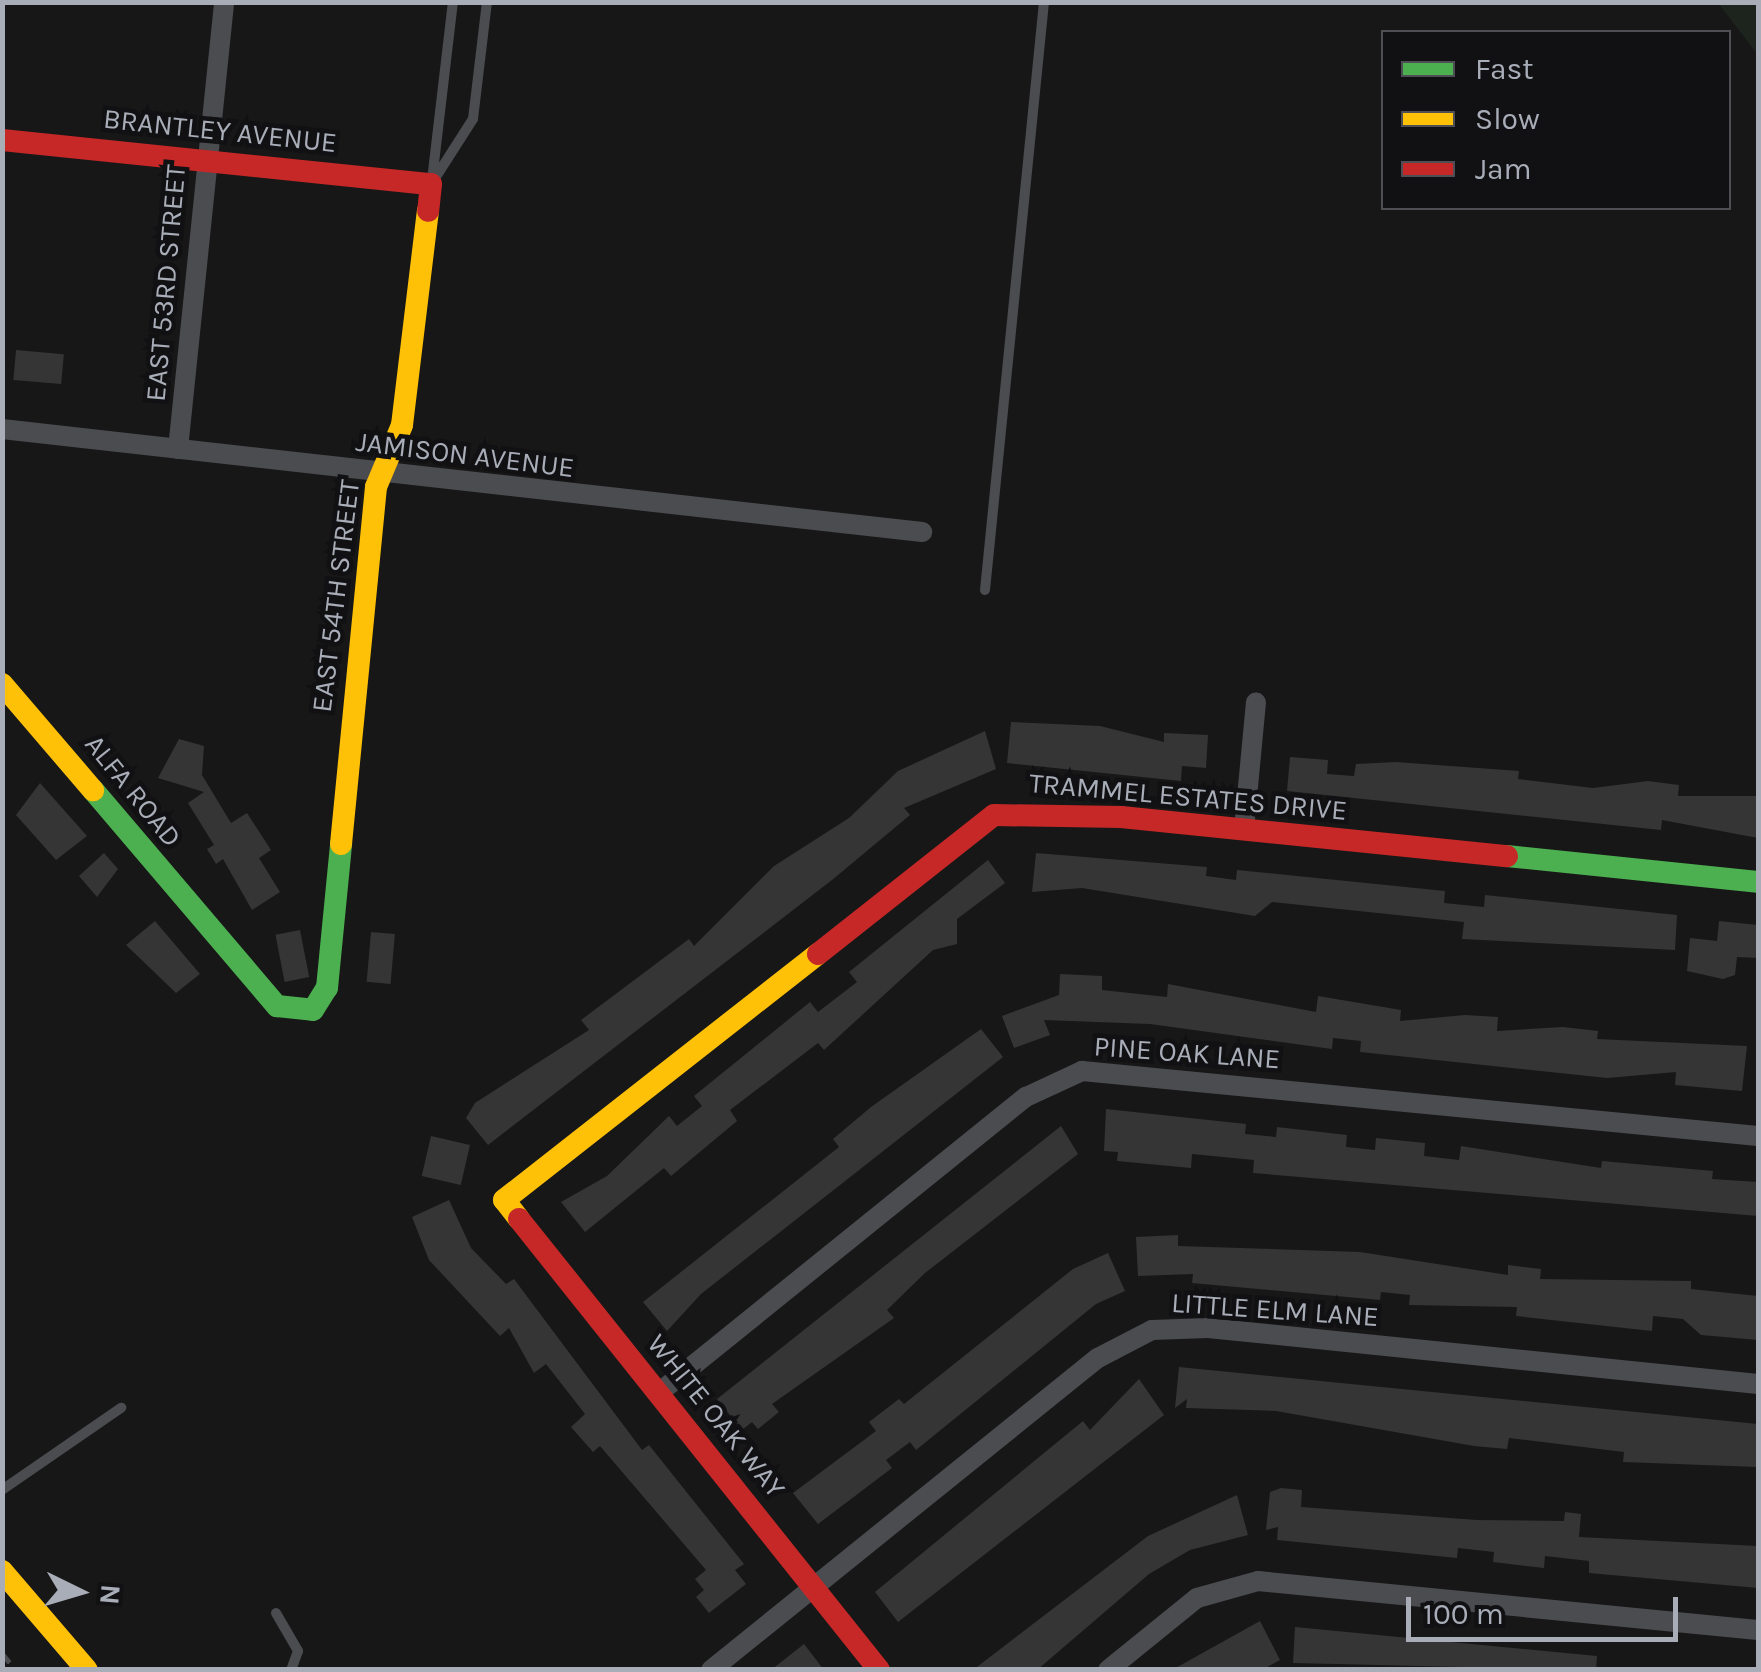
<!DOCTYPE html>
<html>
<head>
<meta charset="utf-8">
<style>
  body { margin:0 }
  #map { position:relative; width:1761px; height:1672px; overflow:hidden; background:#171717; font-family:Karla,sans-serif }
  div>[style] { position:absolute }
  .green>* { inset:0; background:#1d241e }
  .building>* { inset:0; background:#353536; transform-origin:0 0 }
  .lane>* { height:10px; margin:-5px; padding:0 5px; transform-origin:5px; border-radius:5px; background:#4b4c50 }
  .street>* { height:20px; margin:-10px; padding:0 10px; transform-origin:10px; border-radius:10px; background:#4b4c50 }
  .fast>* { height:22px; margin:-11px; padding:0 11px; transform-origin:11px; border-radius:11px; background:#4caf50 }
  .slow>* { height:22px; margin:-11px; padding:0 11px; transform-origin:11px; border-radius:11px; background:#ffc107 }
  .jam>* { height:22px; margin:-11px; padding:0 11px; transform-origin:11px; border-radius:11px; background:#c62828 }
  .rail>* { height:5px; margin-top:-2.5px; transform-origin:0; background:repeating-linear-gradient(90deg,#4b4c4f 0 12px,transparent 0 22px) }
  span { translate:-50% -50%; white-space:nowrap; text-align:center; line-height:1.15; -webkit-text-stroke:9px #111113; paint-order:stroke }
  .street-label { font-size:28px; color:#a8adb8 }
  .frame { position:absolute; inset:0; border:5px solid #a8adb8; pointer-events:none }
  .legend { position:absolute; left:1381px; top:30px; width:350px; height:180px; box-sizing:border-box; background:#111113; border:2px solid #4d4f55; margin:0; padding:12px 18px; list-style:none; font-size:30px; color:#a8adb8 }
  .legend li { display:flex; align-items:center; gap:20px; height:50px }
  .legend b { width:50px; border:2px solid #4d4f55 }
  .north { position:absolute; left:30px; top:1542px; width:100px; height:100px; -webkit-text-stroke:8px #111113; paint-order:stroke; rotate:95deg; font-size:28px; font-weight:700; line-height:40px; text-align:center; color:#a8adb8 }
  .north::after { content:''; display:block; margin:auto; width:35px; height:45px; background:#a8adb8; clip-path:polygon(50% 0,100% 100%,50% 72%,0 100%) }
  .scale { position:absolute; left:1406px; top:1597px; width:272px; height:45px; box-sizing:border-box; border:5px solid #a8adb8; border-top:0; padding-left:12px; font-size:30px; line-height:35px; white-space:nowrap; color:#a8adb8; -webkit-text-stroke:8px #111113; paint-order:stroke }
</style>
</head>
<body>
<div id="map">
  <div class="green">
    <div style="clip-path:polygon(1718px 3px,1758px 3px,1758px 55px)"></div>
  </div>
  <div class="building">
    <div style="left:16px;top:350px;width:48px;height:30px;rotate:5deg"></div>
    <div style="clip-path:polygon(1011px 722px,1100px 726px,1164px 742px,1164px 733px,1208px 735px,1206px 768px,1182px 766px,1181px 781px,1007px 763px)"></div>
    <div style="clip-path:polygon(985px 731px,996px 769px,904px 808px,910px 815px,832px 880px,488px 1145px,466px 1118px,475px 1103px,589px 1030px,581px 1020px,689px 939px,694px 946px,774px 866px,849px 818px,898px 771px)"></div>
    <div style="clip-path:polygon(179px 739px,204px 746px,202px 775px,231px 823px,247px 813px,271px 850px,259px 858px,280px 892px,252px 910px,223px 859px,216px 864px,207px 849px,214px 845px,188px 803px,204px 792px,158px 778px)"></div>
    <div style="clip-path:polygon(1290px 757px,1328px 760px,1327px 774px,1354px 776px,1356px 764px,1396px 762px,1519px 771px,1518px 779px,1593px 788px,1648px 781px,1679px 785px,1678px 796px,1758px 796px,1758px 838px,1662px 820px,1661px 830px,1287px 791px)"></div>
    <div style="clip-path:polygon(40px 783px,87px 836px,56px 860px,16px 815px)"></div>
    <div style="clip-path:polygon(104px 853px,118px 869px,97px 897px,79px 876px)"></div>
    <div style="clip-path:polygon(1036px 853px,1207px 867px,1206px 876px,1236px 880px,1237px 870px,1445px 891px,1444px 903px,1484px 907px,1485px 895px,1677px 915px,1675px 950px,1462px 939px,1464px 922px,1272px 902px,1255px 916px,1082px 888px,1032px 892px)"></div>
    <div style="clip-path:polygon(988px 860px,1005px 883px,957px 919px,957px 944px,933px 950px,824px 1050px,818px 1043px,730px 1110px,737px 1121px,671px 1176px,664px 1168px,585px 1232px,561px 1202px,607px 1176px,669px 1116px,677px 1126px,702px 1106px,694px 1096px,810px 1002px,818px 1012px,857px 982px,849px 972px)"></div>
    <div style="clip-path:polygon(155px 921px,200px 974px,176px 993px,126px 945px)"></div>
    <div style="clip-path:polygon(1719px 921px,1758px 925px,1758px 958px,1737px 957px,1735px 975px,1723px 979px,1687px 971px,1690px 938px,1717px 941px)"></div>
    <div style="left:300px;top:930px;width:48px;height:25px;rotate:79deg"></div>
    <div style="left:371px;top:932px;width:24px;height:50px;rotate:5deg"></div>
    <div style="clip-path:polygon(1060px 974px,1102px 976px,1102px 990px,1167px 997px,1168px 984px,1316px 1012px,1318px 996px,1401px 1010px,1400px 1021px,1465px 1015px,1498px 1017px,1497px 1031px,1563px 1027px,1598px 1031px,1597px 1039px,1747px 1046px,1742px 1091px,1675px 1085px,1676px 1072px,1607px 1078px,1360px 1052px,1361px 1041px,1333px 1038px,1332px 1049px,1150px 1024px,1044px 1020px,1050px 1035px,1014px 1048px,1002px 1016px,1059px 995px)"></div>
    <div style="clip-path:polygon(981px 1029px,1003px 1057px,701px 1294px,667px 1331px,643px 1302px,839px 1147px,833px 1139px,871px 1107px)"></div>
    <div style="clip-path:polygon(1106px 1109px,1246px 1124px,1245px 1134px,1276px 1137px,1277px 1127px,1347px 1135px,1346px 1147px,1375px 1150px,1376px 1138px,1425px 1143px,1424px 1156px,1459px 1160px,1461px 1146px,1601px 1168px,1602px 1161px,1713px 1171px,1712px 1179px,1758px 1182px,1758px 1216px,1253px 1173px,1254px 1160px,1192px 1154px,1191px 1168px,1117px 1161px,1118px 1152px,1104px 1151px)"></div>
    <div style="clip-path:polygon(1061px 1126px,1078px 1154px,925px 1273px,887px 1310px,894px 1318px,772px 1404px,779px 1412px,758px 1429px,752px 1422px,742px 1430px,717px 1399px)"></div>
    <div style="left:431px;top:1136px;width:40px;height:41px;rotate:13deg"></div>
    <div style="clip-path:polygon(449px 1200px,471px 1248px,506px 1284px,514px 1279px,642px 1450px,649px 1445px,744px 1564px,735px 1570px,746px 1584px,709px 1613px,696px 1597px,704px 1590px,695px 1579px,706px 1570px,600px 1446px,593px 1452px,571px 1427px,585px 1414px,546px 1364px,534px 1373px,509px 1328px,500px 1336px,429px 1260px,412px 1217px)"></div>
    <div style="clip-path:polygon(1178px 1235px,1178px 1246px,1360px 1252px,1508px 1275px,1508px 1265px,1541px 1269px,1540px 1279px,1691px 1281px,1691px 1289px,1758px 1296px,1758px 1340px,1701px 1335px,1683px 1319px,1653px 1316px,1652px 1331px,1516px 1316px,1517px 1307px,1409px 1305px,1410px 1295px,1381px 1292px,1380px 1300px,1192px 1283px,1193px 1274px,1138px 1276px,1136px 1237px)"></div>
    <div style="clip-path:polygon(1108px 1253px,1125px 1291px,1096px 1304px,916px 1450px,910px 1442px,886px 1460px,892px 1468px,818px 1524px,793px 1493px,876px 1431px,869px 1422px,899px 1399px,904px 1404px,1073px 1269px)"></div>
    <div style="clip-path:polygon(1179px 1367px,1758px 1424px,1757px 1467px,1623px 1462px,1624px 1452px,1509px 1438px,1507px 1449px,1474px 1446px,1276px 1411px,1186px 1408px,1187px 1399px,1175px 1408px)"></div>
    <div style="clip-path:polygon(1139px 1379px,1164px 1415px,898px 1622px,875px 1592px,1083px 1421px,1090px 1430px)"></div>
    <div style="clip-path:polygon(1281px 1488px,1302px 1490px,1301px 1507px,1477px 1520px,1564px 1521px,1565px 1512px,1581px 1514px,1579px 1537px,1758px 1546px,1758px 1588px,1589px 1573px,1589px 1561px,1545px 1556px,1544px 1568px,1493px 1562px,1494px 1552px,1458px 1548px,1457px 1558px,1277px 1540px,1278px 1527px,1266px 1530px,1270px 1492px)"></div>
    <div style="clip-path:polygon(1237px 1495px,1248px 1535px,1190px 1550px,1149px 1574px,1037px 1670px,973px 1670px,1148px 1536px)"></div>
    <div style="clip-path:polygon(1260px 1621px,1280px 1660px,1262px 1670px,1172px 1670px)"></div>
    <div style="clip-path:polygon(1295px 1627px,1597px 1656px,1596px 1670px,1293px 1663px)"></div>
    <div style="clip-path:polygon(804px 1644px,824px 1670px,771px 1670px)"></div>
  </div>
  <div class="lane">
    <div style="left:432px;top:180px;width:179px;rotate:-83.3deg"></div>
    <div style="left:432px;top:183px;width:76px;rotate:-57.4deg"></div>
    <div style="left:473px;top:119px;width:118px;rotate:-83.2deg"></div>
    <div style="left:985px;top:590px;width:591px;rotate:-84.27deg"></div>
    <div style="left:2px;top:1490px;width:145px;rotate:-34.6deg"></div>
    <div style="left:276px;top:1613px;width:44px;rotate:59.9deg"></div>
    <div style="left:298px;top:1651px;width:20px;rotate:110deg"></div>
  </div>
  <div class="street">
    <div style="left:2px;top:429px;width:926px;rotate:6.39deg"></div>
    <div style="left:178px;top:449px;width:449px;rotate:-84.1deg"></div>
    <div style="left:1244px;top:829px;width:127px;rotate:-84.6deg"></div>
    <div style="left:660px;top:1392px;width:470px;rotate:-38.9deg"></div>
    <div style="left:1026px;top:1097px;width:62px;rotate:-24.9deg"></div>
    <div style="left:1082px;top:1071px;width:679px;rotate:5.49deg"></div>
    <div style="left:711px;top:1670px;width:497px;rotate:-38.9deg"></div>
    <div style="left:1098px;top:1358px;width:61px;rotate:-27.4deg"></div>
    <div style="left:1152px;top:1330px;width:56px;rotate:-2deg"></div>
    <div style="left:1208px;top:1328px;width:553px;rotate:5.81deg"></div>
    <div style="left:1108px;top:1670px;width:114px;rotate:-39deg"></div>
    <div style="left:1197px;top:1598px;width:63px;rotate:-15.6deg"></div>
    <div style="left:1258px;top:1581px;width:502px;rotate:5.6deg"></div>
  </div>
  <div class="fast">
    <div style="left:93px;top:790px;width:284px;rotate:49.6deg"></div>
    <div style="left:277px;top:1006px;width:36px;rotate:6deg"></div>
    <div style="left:313px;top:1010px;width:26px;rotate:-58deg"></div>
    <div style="left:327px;top:988px;width:145px;rotate:-84.4deg"></div>
    <div style="left:1507px;top:856px;width:252px;rotate:5.9deg"></div>
  </div>
  <div class="slow">
    <div style="left:2px;top:684px;width:140px;rotate:49.4deg"></div>
    <div style="left:341px;top:844px;width:359px;rotate:-84.4deg"></div>
    <div style="left:376px;top:487px;width:67px;rotate:-67.2deg"></div>
    <div style="left:402px;top:425px;width:216px;rotate:-83.1deg"></div>
    <div style="left:519px;top:1219px;width:24px;rotate:-128deg"></div>
    <div style="left:504px;top:1200px;width:399px;rotate:-38.1deg"></div>
    <div style="left:2px;top:1571px;width:130px;rotate:49.4deg"></div>
  </div>
  <div class="jam">
    <div style="left:2px;top:140px;width:431px;rotate:5.9deg"></div>
    <div style="left:431px;top:184px;width:27px;rotate:96deg"></div>
    <div style="left:818px;top:954px;width:224px;rotate:-38.3deg"></div>
    <div style="left:994px;top:815px;width:127px;rotate:0.9deg"></div>
    <div style="left:1121px;top:817px;width:388px;rotate:5.8deg"></div>
    <div style="left:519px;top:1219px;width:577px;rotate:51.4deg"></div>
  </div>
  <div class="rail">
    <div style="left:2px;top:1653px;width:22px;rotate:51deg"></div>
  </div>
  <div class="street-label">
    <span style="left:220px;top:131px;rotate:6deg">BRANTLEY AVENUE</span>
    <span style="left:166px;top:283px;rotate:-85deg">EAST 53RD STREET</span>
    <span style="left:465px;top:455px;rotate:7deg">JAMISON AVENUE</span>
    <span style="left:336px;top:596px;rotate:-83deg">EAST 54TH STREET</span>
    <span style="left:133px;top:791px;rotate:51deg">ALFA ROAD</span>
    <span style="left:1188px;top:797px;rotate:5deg">TRAMMEL ESTATES DRIVE</span>
    <span style="left:1187px;top:1053px;rotate:4deg">PINE OAK LANE</span>
    <span style="left:1275px;top:1310px;rotate:4deg">LITTLE ELM LANE</span>
    <span style="left:716px;top:1416px;rotate:51deg">WHITE OAK WAY</span>
  </div>
  <div class="frame"></div>
  <ul class="legend">
  <li><b style="height:12px;background:#4caf50"></b>Fast</li>
  <li><b style="height:12px;background:#ffc107"></b>Slow</li>
  <li><b style="height:12px;background:#c62828"></b>Jam</li>
  </ul>
  <div class="north">N</div>
  <div class="scale">100 m</div>
</div>
</body>
</html>
